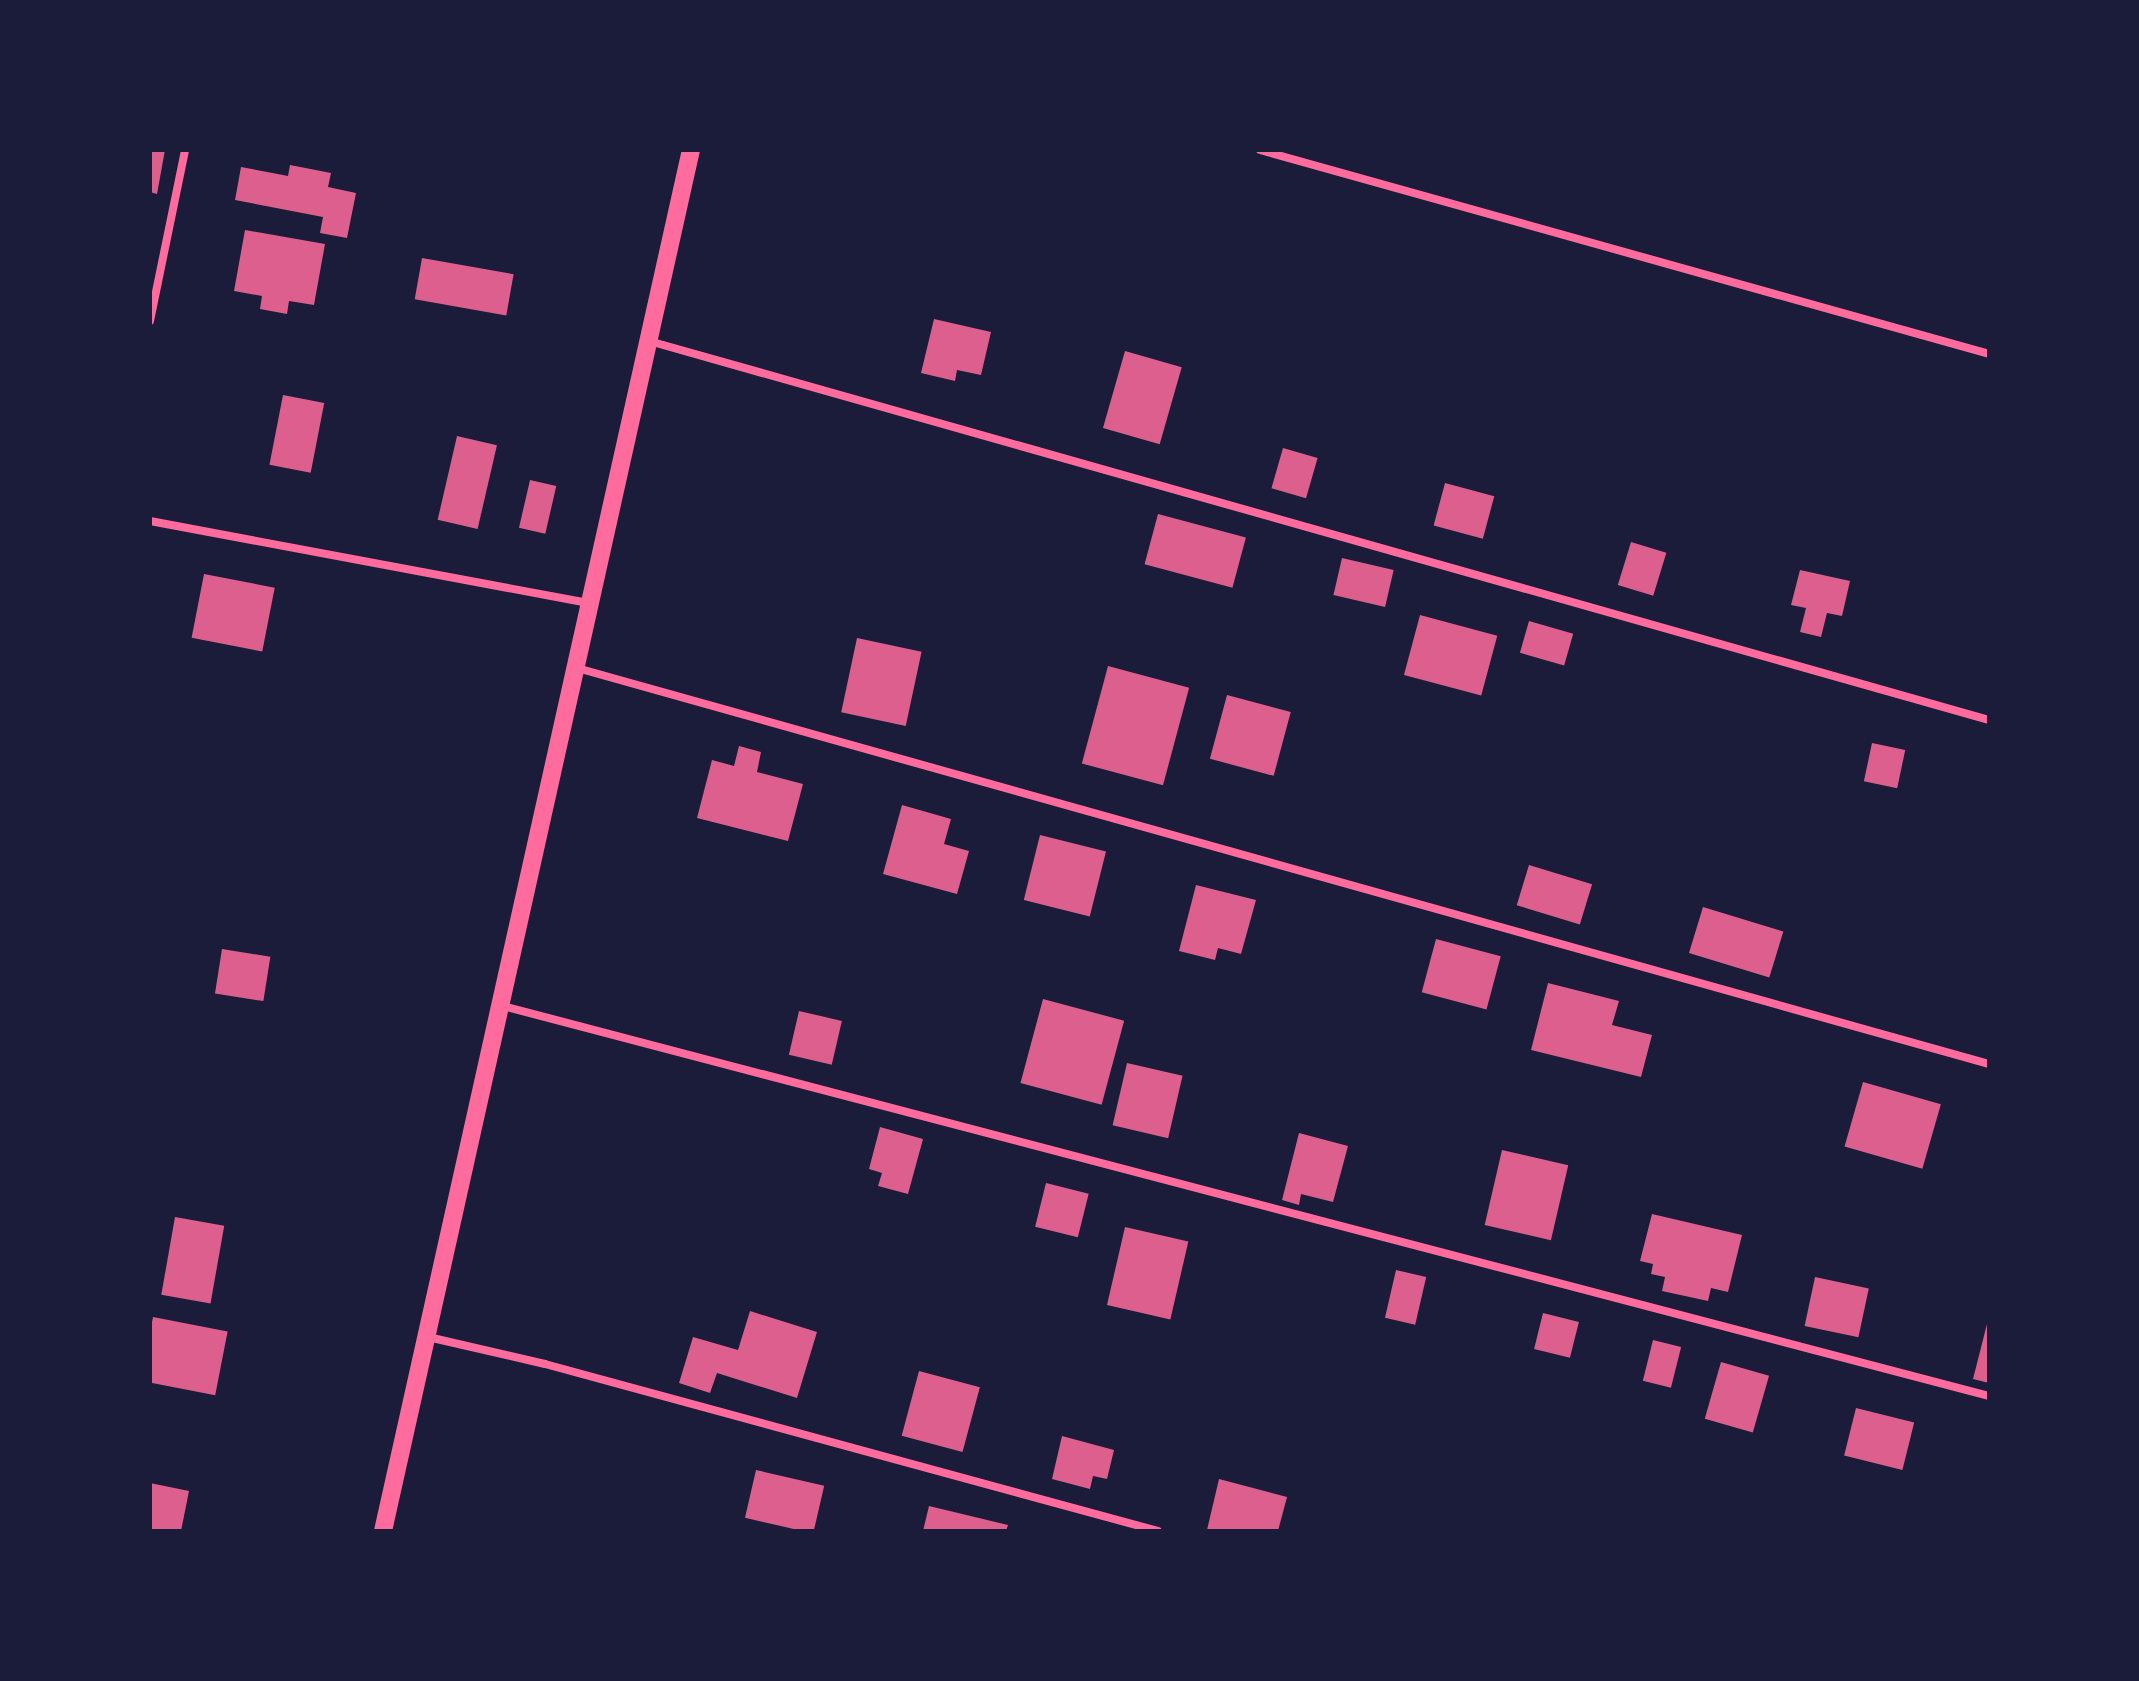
<!DOCTYPE html>
<html>
<head>
<meta charset="utf-8">
<style>
  body { margin:0 }
  #map { position:relative; width:2139px; height:1681px; overflow:hidden; background:#1b1b3a; font-family:Helvetica,sans-serif }
  div>[style] { position:absolute }
  .building>* { inset:0; background:#dd5f8e; transform-origin:0 0 }
  .service>* { height:8px; margin:-4px; padding:0 4px; transform-origin:4px; border-radius:4px; background:#ff6b9d }
  .tertiary>* { height:18px; margin:-9px; padding:0 9px; transform-origin:9px; border-radius:9px; background:#ff6b9d }
  span { translate:-50% -50%; white-space:nowrap; text-align:center; line-height:1.15; -webkit-text-stroke:8px #1b1b3a; paint-order:stroke }
  .frame { position:absolute; inset:0; border:152px solid #1b1b3a; pointer-events:none }
</style>
</head>
<body>
<div id="map">
  <div class="building">
    <div style="clip-path:polygon(150px 150px,165px 150px,157px 194px,150px 192px)"></div>
    <div style="clip-path:polygon(290px 165px,331px 173px,328px 187px,356px 193px,347px 238px,320px 233px,323px 217px,235px 200px,241px 167px,288px 176px)"></div>
    <div style="clip-path:polygon(245px 230px,325px 244px,314px 305px,289px 301px,287px 314px,260px 309px,262px 296px,234px 291px)"></div>
    <div style="left:422px;top:258px;width:93px;height:42px;rotate:10deg"></div>
    <div style="clip-path:polygon(934px 319px,991px 332px,981px 375px,957px 370px,955px 381px,921px 373px)"></div>
    <div style="left:1125px;top:351px;width:59px;height:80px;rotate:16deg"></div>
    <div style="left:283px;top:395px;width:42px;height:71px;rotate:11deg"></div>
    <div style="left:457px;top:436px;width:41px;height:86px;rotate:13deg"></div>
    <div style="left:1283px;top:448px;width:36px;height:42px;rotate:16deg"></div>
    <div style="left:530px;top:480px;width:27px;height:49px;rotate:13deg"></div>
    <div style="left:1445px;top:483px;width:51px;height:44px;rotate:15deg"></div>
    <div style="left:1158px;top:514px;width:91px;height:52px;rotate:15deg"></div>
    <div style="left:1631px;top:542px;width:37px;height:45px;rotate:17deg"></div>
    <div style="left:1342px;top:558px;width:53px;height:38px;rotate:13deg"></div>
    <div style="clip-path:polygon(1800px 570px,1850px 581px,1842px 616px,1827px 613px,1821px 637px,1800px 632px,1806px 608px,1791px 605px)"></div>
    <div style="left:204px;top:574px;width:72px;height:65px;rotate:11deg"></div>
    <div style="left:1420px;top:615px;width:80px;height:62px;rotate:15deg"></div>
    <div style="left:1529px;top:621px;width:46px;height:33px;rotate:16deg"></div>
    <div style="left:857px;top:638px;width:66px;height:76px;rotate:12deg"></div>
    <div style="left:1108px;top:666px;width:84px;height:101px;rotate:15deg"></div>
    <div style="left:1227px;top:695px;width:66px;height:66px;rotate:15deg"></div>
    <div style="left:1872px;top:743px;width:34px;height:39px;rotate:12deg"></div>
    <div style="clip-path:polygon(739px 746px,761px 752px,757px 772px,803px 784px,788px 841px,697px 818px,712px 760px,734px 766px)"></div>
    <div style="clip-path:polygon(902px 805px,951px 819px,944px 844px,969px 851px,957px 894px,883px 874px)"></div>
    <div style="left:1040px;top:835px;width:68px;height:67px;rotate:14deg"></div>
    <div style="left:1529px;top:865px;width:66px;height:42px;rotate:17deg"></div>
    <div style="clip-path:polygon(1196px 885px,1256px 900px,1241px 954px,1218px 948px,1215px 960px,1179px 951px)"></div>
    <div style="left:1703px;top:907px;width:84px;height:48px;rotate:17deg"></div>
    <div style="left:1436px;top:939px;width:67px;height:55px;rotate:15deg"></div>
    <div style="left:222px;top:949px;width:49px;height:45px;rotate:9deg"></div>
    <div style="clip-path:polygon(1548px 983px,1619px 1001px,1612px 1025px,1652px 1035px,1641px 1077px,1531px 1050px)"></div>
    <div style="left:1043px;top:999px;width:84px;height:87px;rotate:15deg"></div>
    <div style="left:799px;top:1011px;width:44px;height:45px;rotate:13deg"></div>
    <div style="left:1127px;top:1063px;width:57px;height:64px;rotate:13deg"></div>
    <div style="left:1863px;top:1082px;width:81px;height:67px;rotate:16deg"></div>
    <div style="clip-path:polygon(880px 1127px,923px 1139px,908px 1194px,878px 1186px,882px 1173px,869px 1169px)"></div>
    <div style="clip-path:polygon(1299px 1133px,1348px 1146px,1333px 1202px,1301px 1194px,1299px 1205px,1282px 1200px)"></div>
    <div style="left:1502px;top:1150px;width:68px;height:77px;rotate:13deg"></div>
    <div style="left:1046px;top:1183px;width:44px;height:45px;rotate:14deg"></div>
    <div style="clip-path:polygon(1652px 1214px,1742px 1235px,1728px 1292px,1711px 1288px,1708px 1301px,1662px 1291px,1665px 1277px,1651px 1274px,1653px 1264px,1640px 1261px)"></div>
    <div style="left:175px;top:1217px;width:50px;height:79px;rotate:10deg"></div>
    <div style="left:1125px;top:1227px;width:65px;height:80px;rotate:13deg"></div>
    <div style="left:1396px;top:1270px;width:31px;height:49px;rotate:13deg"></div>
    <div style="left:1815px;top:1277px;width:55px;height:50px;rotate:12deg"></div>
    <div style="clip-path:polygon(750px 1311px,817px 1332px,797px 1398px,717px 1373px,710px 1393px,679px 1383px,693px 1337px,738px 1350px)"></div>
    <div style="left:1543px;top:1313px;width:37px;height:37px;rotate:14deg"></div>
    <div style="left:153px;top:1317px;width:76px;height:65px;rotate:11deg"></div>
    <div style="clip-path:polygon(1988px 1320px,1989px 1320px,1989px 1383px,1973px 1379px)"></div>
    <div style="left:1653px;top:1340px;width:29px;height:42px;rotate:14deg"></div>
    <div style="left:1721px;top:1362px;width:50px;height:59px;rotate:16deg"></div>
    <div style="left:919px;top:1371px;width:63px;height:67px;rotate:15deg"></div>
    <div style="left:1856px;top:1408px;width:60px;height:49px;rotate:14deg"></div>
    <div style="clip-path:polygon(1062px 1436px,1114px 1450px,1107px 1479px,1093px 1476px,1090px 1489px,1052px 1479px)"></div>
    <div style="left:756px;top:1470px;width:70px;height:49px;rotate:13deg"></div>
    <div style="clip-path:polygon(1219px 1479px,1287px 1497px,1278px 1531px,1207px 1530px)"></div>
    <div style="clip-path:polygon(150px 1483px,189px 1491px,181px 1531px,150px 1531px)"></div>
    <div style="clip-path:polygon(929px 1506px,1008px 1525px,1006px 1531px,923px 1531px)"></div>
  </div>
  <div class="service">
    <div style="left:1260px;top:150px;width:757px;rotate:15.63deg"></div>
    <div style="left:150px;top:321px;width:175px;rotate:-78.4deg"></div>
    <div style="left:649px;top:341px;width:1393px;rotate:15.79deg"></div>
    <div style="left:150px;top:521px;width:446px;rotate:10.6deg"></div>
    <div style="left:577px;top:668px;width:1466px;rotate:15.67deg"></div>
    <div style="left:499px;top:1005px;width:1540px;rotate:14.7deg"></div>
    <div style="left:428px;top:1337px;width:120px;rotate:13deg"></div>
    <div style="left:545px;top:1364px;width:635px;rotate:15.24deg"></div>
  </div>
  <div class="tertiary">
    <div style="left:383px;top:1531px;width:1415px;rotate:-77.43deg"></div>
  </div>
  <div class="frame"></div>
</div>
</body>
</html>
